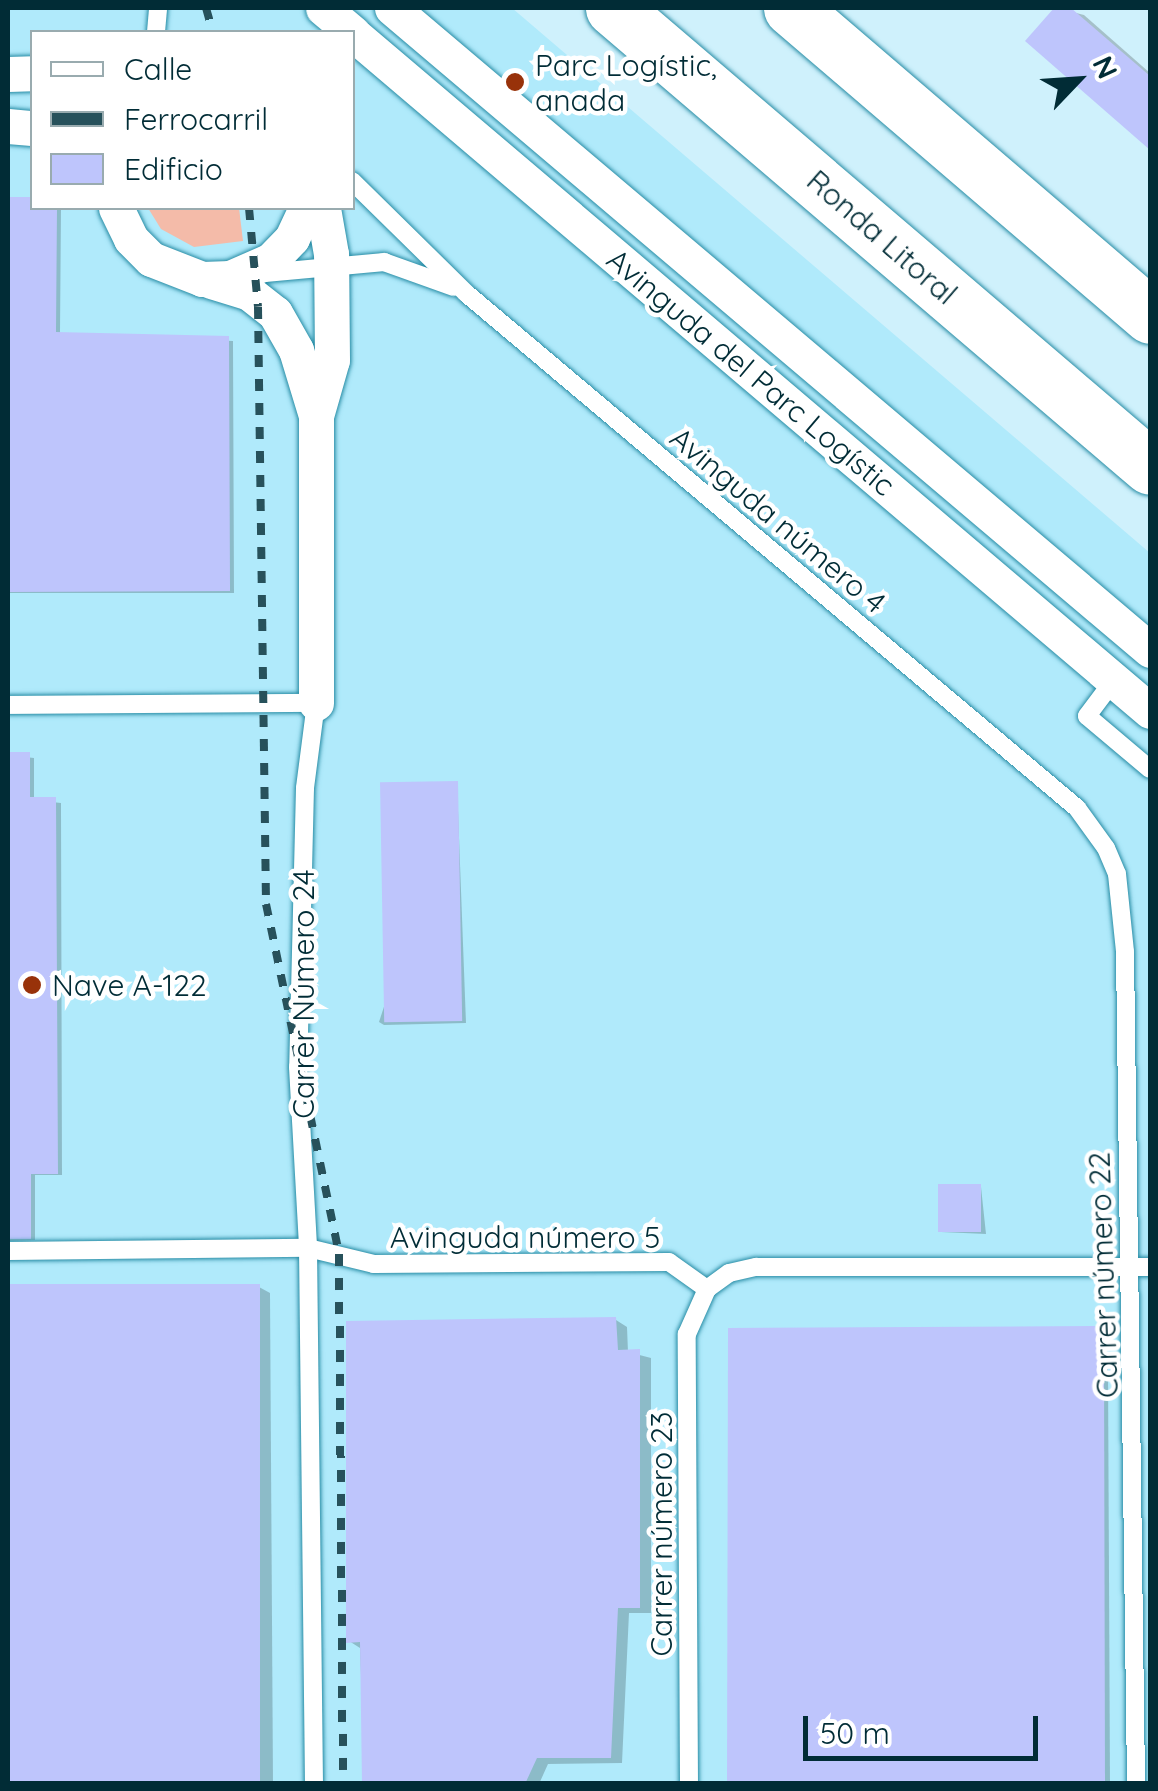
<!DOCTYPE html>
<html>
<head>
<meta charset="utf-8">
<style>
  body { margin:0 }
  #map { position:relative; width:1158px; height:1791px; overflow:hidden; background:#cff1fc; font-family:Quicksand,sans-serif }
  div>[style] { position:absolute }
  .built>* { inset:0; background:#b0eafb }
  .green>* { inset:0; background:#f4bba9 }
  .shadow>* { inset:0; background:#0003 }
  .building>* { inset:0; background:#bec5fc; transform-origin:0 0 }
  .roads { filter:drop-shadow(0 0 2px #278ca5) drop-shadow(0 0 2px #278ca5) }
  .lane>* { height:18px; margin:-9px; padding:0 9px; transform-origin:9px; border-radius:9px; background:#fff }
  .street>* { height:35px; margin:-17.5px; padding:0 17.5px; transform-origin:17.5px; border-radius:17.5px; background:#fff }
  .highway>* { height:55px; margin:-27.5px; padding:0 27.5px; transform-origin:27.5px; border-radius:27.5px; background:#fff }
  .rail>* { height:8px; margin-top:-4px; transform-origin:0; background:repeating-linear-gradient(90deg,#27515b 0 12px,transparent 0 24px) }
  .dots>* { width:28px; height:28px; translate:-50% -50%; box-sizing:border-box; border:5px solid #fff; border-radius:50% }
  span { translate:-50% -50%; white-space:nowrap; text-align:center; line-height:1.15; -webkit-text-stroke:9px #fff; paint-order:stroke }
  .poi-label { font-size:30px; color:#012c36 }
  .left { translate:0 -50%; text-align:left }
  .street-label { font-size:30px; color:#012c36 }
  .frame { position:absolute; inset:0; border:10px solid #012c36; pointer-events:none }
  .legend { position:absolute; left:30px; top:30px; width:325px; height:180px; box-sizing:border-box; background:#fff; border:2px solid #99abaf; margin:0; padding:12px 18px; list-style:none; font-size:30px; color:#012c36 }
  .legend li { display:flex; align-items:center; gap:20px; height:50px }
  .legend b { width:50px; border:2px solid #99abaf }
  .north { position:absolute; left:1028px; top:30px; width:100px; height:100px; -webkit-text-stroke:8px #fff; paint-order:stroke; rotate:65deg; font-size:28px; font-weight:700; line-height:40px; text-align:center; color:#012c36 }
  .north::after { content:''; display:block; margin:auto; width:35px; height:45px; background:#012c36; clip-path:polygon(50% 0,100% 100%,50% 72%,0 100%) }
  .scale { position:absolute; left:803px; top:1716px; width:235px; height:45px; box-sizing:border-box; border:5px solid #012c36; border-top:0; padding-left:12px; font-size:30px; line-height:35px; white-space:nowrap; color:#012c36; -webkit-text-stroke:8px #fff; paint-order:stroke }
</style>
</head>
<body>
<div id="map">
  <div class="built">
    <div style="clip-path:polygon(evenodd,8px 8px,512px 8px,1150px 553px,1150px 1783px,8px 1784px,8px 8px,32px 32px,352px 32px,352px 208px,32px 208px,32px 32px)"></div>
  </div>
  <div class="green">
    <div style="clip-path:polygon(148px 208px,239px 208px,243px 241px,194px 247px,161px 229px)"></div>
  </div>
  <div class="shadow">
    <div style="clip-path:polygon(1057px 8px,1084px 15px,1150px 73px,1150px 147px,1028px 41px)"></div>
    <div style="clip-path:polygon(8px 199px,61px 208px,60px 334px,233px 341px,234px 593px,8px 593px)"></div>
    <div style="clip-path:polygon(8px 755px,34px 758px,34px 800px,61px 803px,62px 1175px,35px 1175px,35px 1240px,8px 1241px)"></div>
    <div style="clip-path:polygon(457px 784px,466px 1023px,384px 1025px,379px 1022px)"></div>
    <div style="clip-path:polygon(981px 1187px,986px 1234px,941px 1232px)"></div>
    <div style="clip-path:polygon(259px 1287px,270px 1293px,273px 1784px,8px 1784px,8px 1288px)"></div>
    <div style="clip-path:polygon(616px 1320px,627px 1327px,628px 1352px,651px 1358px,651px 1613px,629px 1613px,622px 1763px,548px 1764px,539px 1784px,365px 1784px,360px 1648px,349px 1641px)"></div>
    <div style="clip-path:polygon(1094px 1329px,1108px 1366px,1110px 1784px,730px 1784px)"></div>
  </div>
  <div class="building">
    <div style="clip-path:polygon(1054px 8px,1071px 8px,1150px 76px,1150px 150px,1025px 41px)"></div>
    <div style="clip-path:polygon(8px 197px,32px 197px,32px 208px,57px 208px,56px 332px,229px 336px,230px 591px,8px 592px)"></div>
    <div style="clip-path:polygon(8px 752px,30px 752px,30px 797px,56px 797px,58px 1174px,31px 1174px,31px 1239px,8px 1239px)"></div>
    <div style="left:458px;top:781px;width:240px;height:78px;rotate:89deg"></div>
    <div style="left:981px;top:1184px;width:48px;height:43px;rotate:90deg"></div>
    <div style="left:260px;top:1284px;width:500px;height:252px;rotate:90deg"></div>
    <div style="clip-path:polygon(616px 1317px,618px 1350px,640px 1349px,640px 1608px,618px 1608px,611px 1758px,537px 1758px,525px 1784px,362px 1784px,360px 1642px,346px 1643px,346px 1321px)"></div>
    <div style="clip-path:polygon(1095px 1326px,1104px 1355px,1105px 1784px,727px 1784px,728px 1328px)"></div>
  </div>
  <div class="roads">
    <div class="lane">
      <div style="left:156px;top:32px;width:24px;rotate:-85deg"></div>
      <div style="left:352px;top:181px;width:161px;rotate:44.5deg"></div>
      <div style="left:467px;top:294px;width:798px;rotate:40.12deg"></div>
      <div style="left:1077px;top:808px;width:49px;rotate:54.1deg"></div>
      <div style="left:1106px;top:848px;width:28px;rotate:67deg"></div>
      <div style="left:1117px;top:874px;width:78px;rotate:84.1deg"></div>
      <div style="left:1125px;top:952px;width:832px;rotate:89.24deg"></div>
      <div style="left:265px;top:273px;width:120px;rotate:-5.3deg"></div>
      <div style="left:384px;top:262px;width:74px;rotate:19.7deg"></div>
      <div style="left:1114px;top:680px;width:45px;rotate:126.9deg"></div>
      <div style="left:1087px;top:716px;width:82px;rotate:40.1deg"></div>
      <div style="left:8px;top:705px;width:308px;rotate:-0.4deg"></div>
      <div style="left:316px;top:703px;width:86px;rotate:97.4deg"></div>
      <div style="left:305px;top:788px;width:279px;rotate:91.4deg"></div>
      <div style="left:298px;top:1067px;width:181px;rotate:86.8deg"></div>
      <div style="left:308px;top:1248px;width:536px;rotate:89.36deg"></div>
      <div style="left:8px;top:1251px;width:300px;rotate:-0.6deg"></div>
      <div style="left:308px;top:1248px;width:68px;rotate:13.6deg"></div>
      <div style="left:374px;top:1264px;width:295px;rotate:-0.4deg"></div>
      <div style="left:669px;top:1262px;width:47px;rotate:35.4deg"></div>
      <div style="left:707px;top:1289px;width:27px;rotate:-36deg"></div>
      <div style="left:729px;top:1273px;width:28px;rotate:-13deg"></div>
      <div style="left:756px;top:1267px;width:394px"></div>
      <div style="left:689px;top:1784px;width:450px;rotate:-90.3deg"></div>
      <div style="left:687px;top:1334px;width:49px;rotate:-66deg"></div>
    </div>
    <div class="street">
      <div style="left:323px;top:8px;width:38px;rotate:40deg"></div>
      <div style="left:392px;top:8px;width:993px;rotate:40.26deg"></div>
      <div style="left:352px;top:33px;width:1047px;rotate:40.35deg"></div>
      <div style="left:8px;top:74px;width:24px;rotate:-2deg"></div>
      <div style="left:8px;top:126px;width:24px;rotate:5deg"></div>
      <div style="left:116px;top:208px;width:34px;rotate:64deg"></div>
      <div style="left:131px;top:239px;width:28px;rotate:45deg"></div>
      <div style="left:151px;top:259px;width:55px;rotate:21.4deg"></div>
      <div style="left:202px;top:279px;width:28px;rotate:-2deg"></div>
      <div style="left:230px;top:278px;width:45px;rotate:-23.7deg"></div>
      <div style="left:271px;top:260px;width:30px;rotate:-46deg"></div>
      <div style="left:292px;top:238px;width:33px;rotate:-65deg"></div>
      <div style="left:211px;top:281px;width:39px;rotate:17deg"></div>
      <div style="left:248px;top:292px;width:34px;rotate:38deg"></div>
      <div style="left:275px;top:313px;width:43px;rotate:60.4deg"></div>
      <div style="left:296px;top:350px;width:69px;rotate:73.1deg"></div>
      <div style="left:316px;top:703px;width:287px;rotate:-90deg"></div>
      <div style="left:316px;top:416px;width:58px;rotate:-74.1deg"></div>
      <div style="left:332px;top:360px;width:106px;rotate:-90.5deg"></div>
      <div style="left:331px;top:254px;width:47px;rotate:-99.9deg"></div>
    </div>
    <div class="highway">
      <div style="left:613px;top:8px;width:706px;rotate:40.52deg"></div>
      <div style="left:791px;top:8px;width:473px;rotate:40.6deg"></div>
    </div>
  </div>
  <div class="rail">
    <div style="left:206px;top:8px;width:25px;rotate:74deg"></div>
    <div style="left:249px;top:208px;width:99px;rotate:84.8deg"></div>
    <div style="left:258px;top:307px;width:597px;rotate:89.23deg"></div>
    <div style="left:266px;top:904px;width:358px;rotate:78.2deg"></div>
    <div style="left:339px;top:1254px;width:530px;rotate:89.57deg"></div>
  </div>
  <div class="dots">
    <div style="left:515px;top:82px;background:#98320a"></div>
    <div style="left:32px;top:985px;background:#98320a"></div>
  </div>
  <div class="poi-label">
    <span class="left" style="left:535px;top:82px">Parc Logístic,<br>anada</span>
    <span class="left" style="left:52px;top:985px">Nave A-122</span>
  </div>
  <div class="street-label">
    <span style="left:882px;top:237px;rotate:41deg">Ronda Litoral</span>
    <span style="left:751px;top:372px;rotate:40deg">Avinguda del Parc Logístic</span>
    <span style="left:778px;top:520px;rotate:40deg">Avinguda número 4</span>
    <span style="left:303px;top:994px;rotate:-90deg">Carrer Número 24</span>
    <span style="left:525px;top:1237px">Avinguda número 5</span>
    <span style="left:1103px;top:1275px;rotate:-92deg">Carrer número 22</span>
    <span style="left:661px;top:1534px;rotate:-90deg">Carrer número 23</span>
  </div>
  <div class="frame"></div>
  <ul class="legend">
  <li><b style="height:12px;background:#fff"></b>Calle</li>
  <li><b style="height:12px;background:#27515b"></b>Ferrocarril</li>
  <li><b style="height:28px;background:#bec5fc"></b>Edificio</li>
  </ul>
  <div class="north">N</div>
  <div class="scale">50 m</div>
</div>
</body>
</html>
